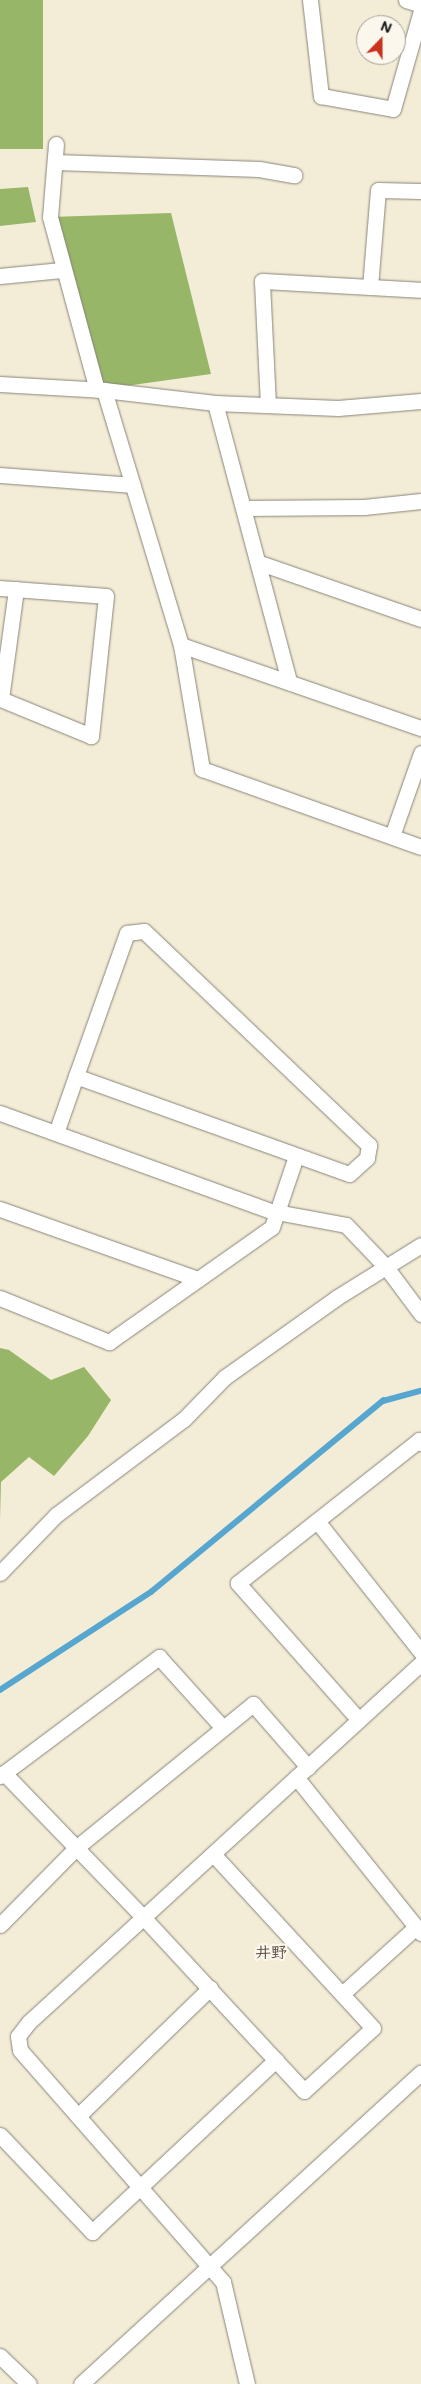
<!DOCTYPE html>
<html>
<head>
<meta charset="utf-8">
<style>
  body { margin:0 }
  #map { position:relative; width:421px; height:2384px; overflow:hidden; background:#f3edd7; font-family:Mali,"Klee One",sans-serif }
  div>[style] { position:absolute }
  .forest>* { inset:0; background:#98b668; transform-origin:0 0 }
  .stream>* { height:5.5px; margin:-2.75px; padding:0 2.75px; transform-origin:2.75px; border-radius:2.75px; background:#56a6d0 }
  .roads { filter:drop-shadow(0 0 1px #88847a) drop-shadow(0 0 1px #88847a) }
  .minor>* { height:15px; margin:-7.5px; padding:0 7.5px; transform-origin:7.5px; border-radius:7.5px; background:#fff }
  span { translate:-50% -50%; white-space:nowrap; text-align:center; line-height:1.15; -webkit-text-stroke:4.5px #fbf7ec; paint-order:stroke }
  .quarter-label { font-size:16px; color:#5d4c40; font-weight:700 }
  .north { position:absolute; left:356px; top:15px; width:50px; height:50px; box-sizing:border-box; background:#fbf7ec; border:1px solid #a29f99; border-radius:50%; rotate:22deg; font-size:14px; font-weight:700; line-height:20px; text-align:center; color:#1c1c1c }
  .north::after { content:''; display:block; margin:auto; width:18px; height:22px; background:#c8321e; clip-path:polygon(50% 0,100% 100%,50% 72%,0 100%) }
</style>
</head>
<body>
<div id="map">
  <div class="forest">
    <div style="left:0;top:0;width:43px;height:149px"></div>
    <div style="clip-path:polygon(28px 187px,36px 222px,0 226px,0 189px)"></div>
    <div style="clip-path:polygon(171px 213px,211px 374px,97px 390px,50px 217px)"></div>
    <div style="clip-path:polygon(0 1348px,9px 1350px,51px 1380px,84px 1367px,111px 1400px,88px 1436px,54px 1476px,29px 1457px,1px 1482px,0 1520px)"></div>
  </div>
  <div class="stream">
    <div style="left:0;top:1690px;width:180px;rotate:-33deg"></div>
    <div style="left:151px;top:1592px;width:301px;rotate:-39.5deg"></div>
    <div style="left:383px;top:1401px;width:39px;rotate:-15deg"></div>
  </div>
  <div class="roads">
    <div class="minor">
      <div style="left:310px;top:0;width:97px;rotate:83.5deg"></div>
      <div style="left:321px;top:96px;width:73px;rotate:10.2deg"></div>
      <div style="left:393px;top:109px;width:102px;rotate:-74.1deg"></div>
      <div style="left:406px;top:0;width:16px;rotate:18deg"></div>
      <div style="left:56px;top:144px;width:73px;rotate:94.7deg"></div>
      <div style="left:50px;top:217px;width:179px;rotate:74.8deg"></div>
      <div style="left:55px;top:162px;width:204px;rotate:2deg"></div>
      <div style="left:259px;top:169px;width:36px;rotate:10deg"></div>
      <div style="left:0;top:276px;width:62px;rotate:-5.5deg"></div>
      <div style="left:370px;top:287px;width:97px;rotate:-85.3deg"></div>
      <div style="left:378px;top:190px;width:43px;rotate:1.3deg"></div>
      <div style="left:0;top:384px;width:104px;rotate:3.3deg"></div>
      <div style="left:104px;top:390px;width:112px;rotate:6.7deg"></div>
      <div style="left:215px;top:403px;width:123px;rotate:2.3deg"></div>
      <div style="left:338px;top:408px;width:83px;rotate:-4.8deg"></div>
      <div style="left:104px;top:390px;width:266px;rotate:73.2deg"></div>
      <div style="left:181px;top:645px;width:126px;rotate:80.4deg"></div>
      <div style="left:202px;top:769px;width:232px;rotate:19.6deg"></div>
      <div style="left:215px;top:403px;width:289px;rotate:75.1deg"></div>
      <div style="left:268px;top:405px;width:124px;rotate:-92.8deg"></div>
      <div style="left:262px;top:281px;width:159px;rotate:3.2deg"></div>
      <div style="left:0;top:475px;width:133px;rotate:4.3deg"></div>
      <div style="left:244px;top:508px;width:120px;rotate:-0.5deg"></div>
      <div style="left:364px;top:507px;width:57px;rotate:-6deg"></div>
      <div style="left:260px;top:563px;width:170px;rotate:19.2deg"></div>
      <div style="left:0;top:588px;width:106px;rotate:4.3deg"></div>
      <div style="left:106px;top:596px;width:141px;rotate:96.1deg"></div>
      <div style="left:91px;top:736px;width:97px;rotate:-157.7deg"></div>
      <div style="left:1px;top:699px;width:111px;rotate:-82.2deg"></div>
      <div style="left:181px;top:645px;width:254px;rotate:19.1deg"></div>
      <div style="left:392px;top:836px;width:88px;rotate:-70.7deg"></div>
      <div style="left:0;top:1113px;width:288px;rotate:19.9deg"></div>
      <div style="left:271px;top:1211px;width:76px;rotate:10.6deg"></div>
      <div style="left:346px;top:1225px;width:58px;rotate:46.4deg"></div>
      <div style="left:386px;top:1267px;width:59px;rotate:53.3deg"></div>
      <div style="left:56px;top:1133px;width:60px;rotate:-70.7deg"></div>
      <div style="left:76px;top:1076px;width:152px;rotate:-70.4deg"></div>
      <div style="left:127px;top:933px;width:17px;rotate:-7deg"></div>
      <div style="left:144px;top:931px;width:311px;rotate:43.6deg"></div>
      <div style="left:369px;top:1145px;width:13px;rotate:99deg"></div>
      <div style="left:367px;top:1158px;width:24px;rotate:138deg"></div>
      <div style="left:349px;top:1174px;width:290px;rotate:-160.3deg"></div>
      <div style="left:0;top:1209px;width:210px;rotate:19.5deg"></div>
      <div style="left:0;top:1298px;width:118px;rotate:22deg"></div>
      <div style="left:109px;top:1342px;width:199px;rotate:-35.2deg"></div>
      <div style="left:272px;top:1227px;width:75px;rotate:-71.3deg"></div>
      <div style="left:317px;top:1521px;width:167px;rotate:51.6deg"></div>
      <div style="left:0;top:1573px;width:81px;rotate:-46deg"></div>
      <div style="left:56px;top:1515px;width:160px;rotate:-36.9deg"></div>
      <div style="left:184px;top:1419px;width:59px;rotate:-45.7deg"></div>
      <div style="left:225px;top:1377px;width:136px;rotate:-35.4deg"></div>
      <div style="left:336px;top:1298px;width:100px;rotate:-31.9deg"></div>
      <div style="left:359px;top:1720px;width:183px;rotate:-131.5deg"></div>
      <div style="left:238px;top:1583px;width:231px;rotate:-38.3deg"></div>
      <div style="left:419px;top:1440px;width:4px;rotate:56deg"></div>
      <div style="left:4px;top:1773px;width:200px;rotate:46deg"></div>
      <div style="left:143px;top:1917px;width:237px;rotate:47.2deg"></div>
      <div style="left:304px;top:2091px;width:93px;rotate:-42.4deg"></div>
      <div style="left:373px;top:2028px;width:236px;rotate:-132.6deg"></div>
      <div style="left:0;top:1776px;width:199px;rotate:-36.8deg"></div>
      <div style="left:159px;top:1657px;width:94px;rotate:48deg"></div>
      <div style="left:296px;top:1777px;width:200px;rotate:51.3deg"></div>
      <div style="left:0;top:1925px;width:110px;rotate:-45.4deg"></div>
      <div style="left:77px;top:1847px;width:227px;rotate:-39.1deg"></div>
      <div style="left:253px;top:1704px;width:84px;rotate:48.9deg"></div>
      <div style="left:342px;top:1994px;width:100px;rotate:-42.2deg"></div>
      <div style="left:78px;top:2116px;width:184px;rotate:-44.1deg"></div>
      <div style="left:0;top:2135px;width:134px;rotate:46.5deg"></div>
      <div style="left:92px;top:2232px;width:252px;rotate:-43.1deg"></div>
      <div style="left:0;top:2356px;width:40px;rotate:44deg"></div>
      <div style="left:81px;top:2384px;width:461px;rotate:-42.5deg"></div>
      <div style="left:247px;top:2384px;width:105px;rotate:-103.2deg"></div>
      <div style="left:223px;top:2282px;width:308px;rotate:-131.2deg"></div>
      <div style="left:20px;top:2050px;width:14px;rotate:-98deg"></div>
      <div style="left:18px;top:2036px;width:18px;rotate:-52deg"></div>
      <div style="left:29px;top:2022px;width:532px;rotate:-42.48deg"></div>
    </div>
  </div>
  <div class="quarter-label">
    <span style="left:271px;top:1952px">井野</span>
  </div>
  <div class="north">N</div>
</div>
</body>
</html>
